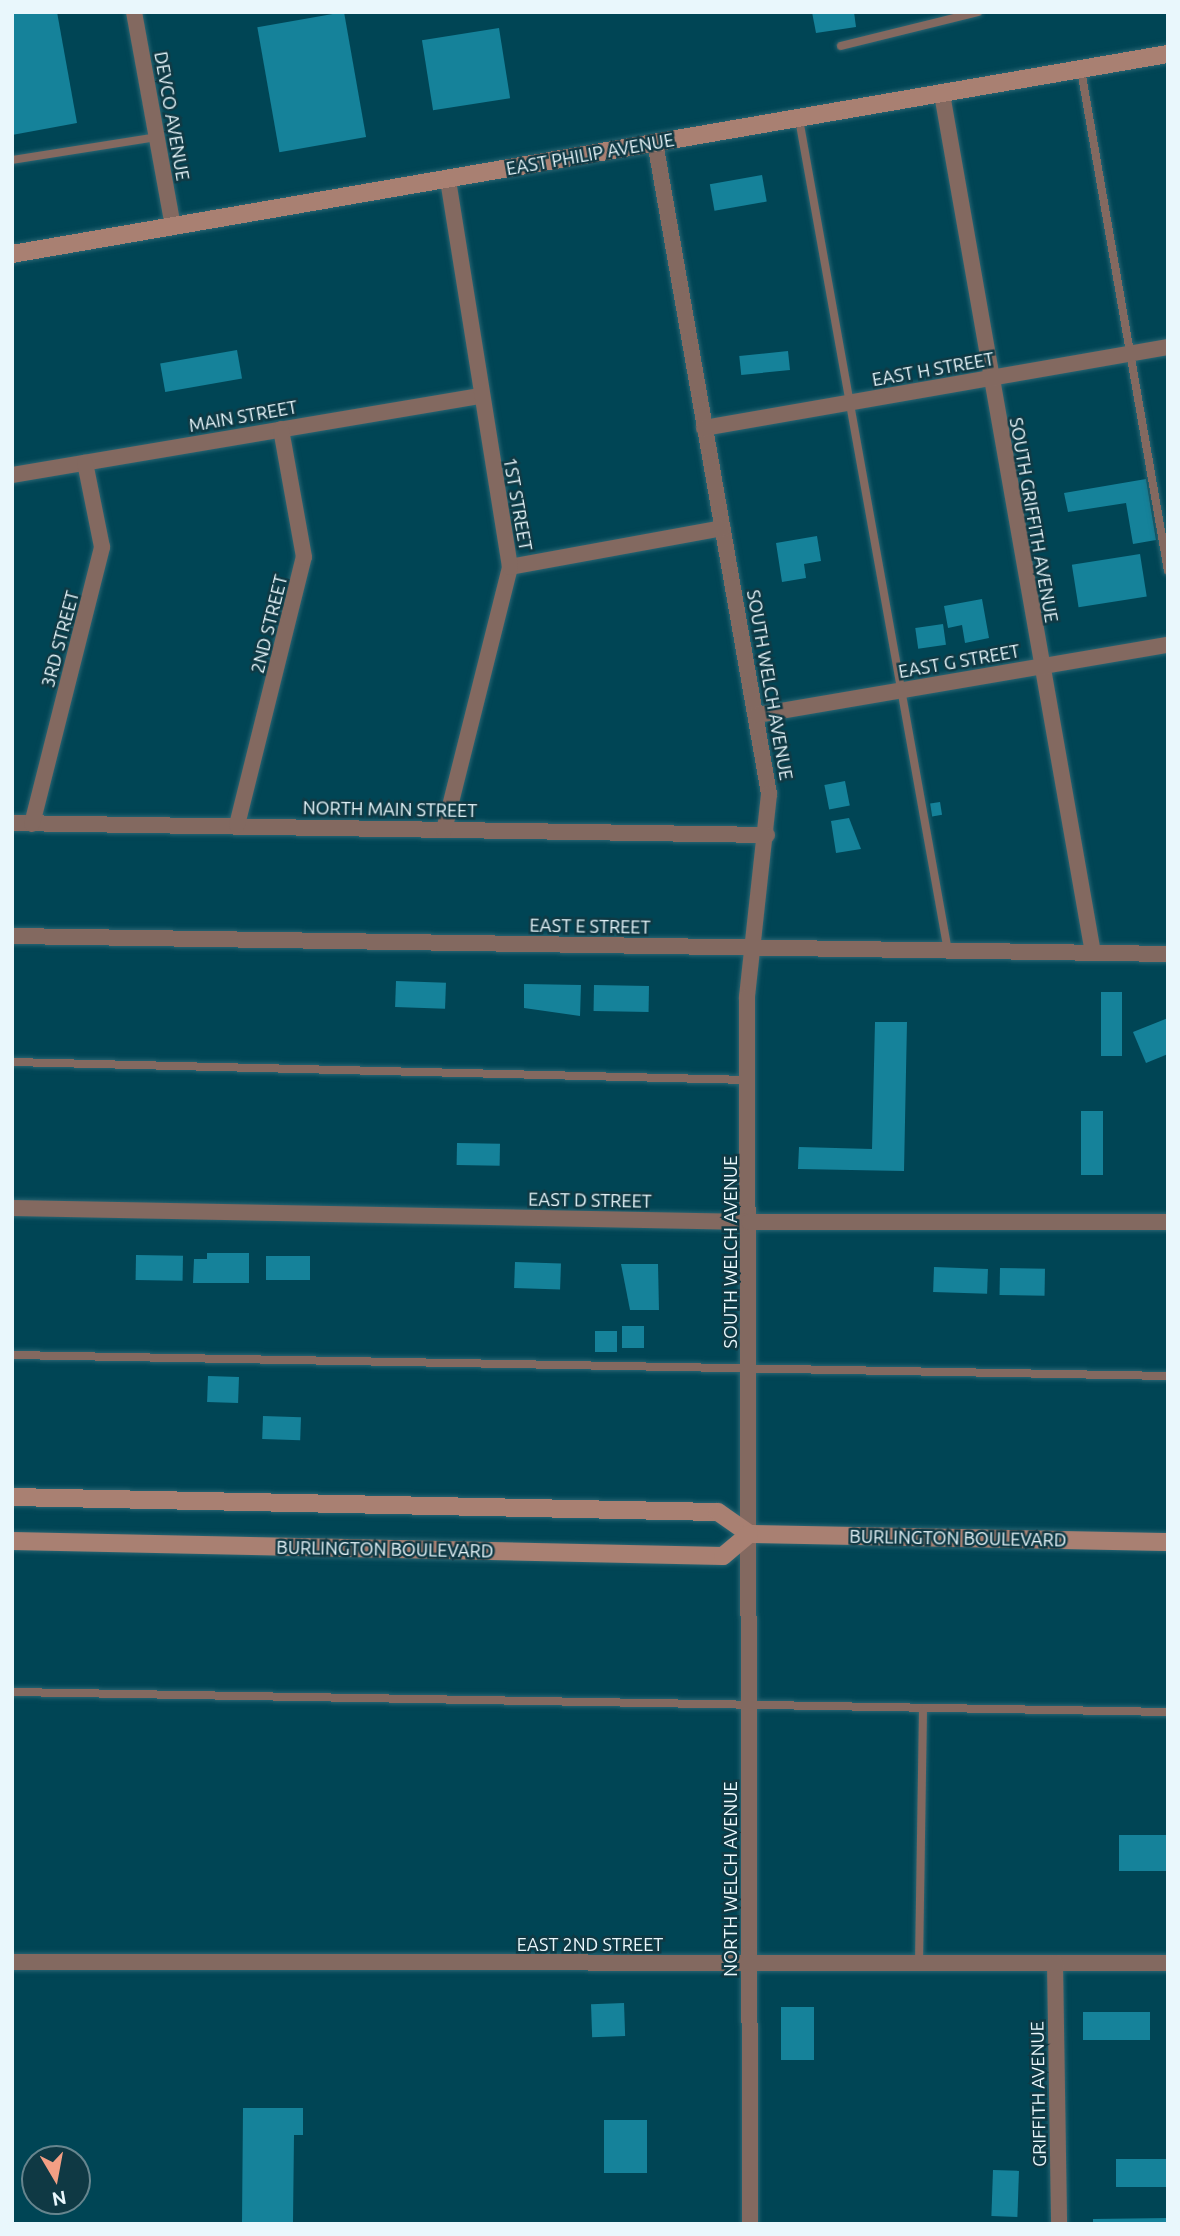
<!DOCTYPE html>
<html>
<head>
<meta charset="utf-8">
<style>
  body { margin:0 }
  #map { position:relative; width:1180px; height:2236px; overflow:hidden; background:#004555; font-family:Ubuntu,sans-serif }
  div>[style] { position:absolute }
  .building>* { inset:0; background:#15829a; transform-origin:0 0 }
  .roads { filter:drop-shadow(0 0 2px #2a6573) drop-shadow(0 0 2px #2a6573) }
  .lane>* { height:8px; margin:-4px; padding:0 4px; transform-origin:4px; border-radius:4px; background:#836960 }
  .street>* { height:16px; margin:-8px; padding:0 8px; transform-origin:8px; border-radius:8px; background:#836960 }
  .secondary>* { height:18px; margin:-9px; padding:0 9px; transform-origin:9px; border-radius:9px; background:#a98072 }
  span { translate:-50% -50%; white-space:nowrap; text-align:center; line-height:1.15; -webkit-text-stroke:5px #0f3944; paint-order:stroke }
  .street-label { font-size:18px; color:#e9f7fc }
  .frame { position:absolute; inset:0; border:14px solid #e9f7fc; pointer-events:none }
  .north { position:absolute; left:21px; top:2145px; width:70px; height:70px; box-sizing:border-box; background:#0f3944; border:2px solid #66858e; border-radius:50%; rotate:170deg; font-size:19px; font-weight:700; line-height:28px; text-align:center; color:#e9f7fc }
  .north::after { content:''; display:block; margin:auto; width:24px; height:32px; background:#f39f84; clip-path:polygon(50% 0,100% 100%,50% 72%,0 100%) }
</style>
</head>
<body>
<div id="map">
  <div class="building">
    <div style="clip-path:polygon(12px 12px,57px 12px,77px 123px,12px 135px)"></div>
    <div style="left:344px;top:12px;width:127px;height:88px;rotate:80deg"></div>
    <div style="clip-path:polygon(812px 12px,854px 12px,856px 27px,816px 33px)"></div>
    <div style="left:499px;top:28px;width:71px;height:78px;rotate:81deg"></div>
    <div style="left:762px;top:175px;width:27px;height:53px;rotate:80deg"></div>
    <div style="left:237px;top:350px;width:29px;height:78px;rotate:80deg"></div>
    <div style="left:788px;top:351px;width:19px;height:49px;rotate:84deg"></div>
    <div style="clip-path:polygon(1146px 479px,1156px 540px,1133px 544px,1126px 503px,1068px 512px,1064px 493px)"></div>
    <div style="clip-path:polygon(817px 536px,821px 561px,804px 564px,806px 578px,782px 582px,776px 543px)"></div>
    <div style="left:1140px;top:554px;width:43px;height:69px;rotate:81deg"></div>
    <div style="clip-path:polygon(982px 599px,989px 638px,965px 643px,962px 625px,948px 628px,944px 606px)"></div>
    <div style="left:943px;top:624px;width:21px;height:28px;rotate:82deg"></div>
    <div style="left:845px;top:781px;width:25px;height:21px;rotate:79deg"></div>
    <div style="left:940px;top:802px;width:13px;height:10px;rotate:81deg"></div>
    <div style="clip-path:polygon(849px 818px,861px 849px,836px 853px,831px 821px)"></div>
    <div style="left:396px;top:981px;width:50px;height:26px;rotate:2deg"></div>
    <div style="clip-path:polygon(524px 984px,581px 985px,580px 1016px,524px 1008px)"></div>
    <div style="left:594px;top:985px;width:55px;height:26px;rotate:1deg"></div>
    <div style="left:1101px;top:992px;width:21px;height:64px"></div>
    <div style="clip-path:polygon(1168px 1018px,1168px 1054px,1146px 1063px,1133px 1032px)"></div>
    <div style="clip-path:polygon(875px 1022px,907px 1022px,904px 1171px,798px 1169px,799px 1147px,872px 1149px)"></div>
    <div style="left:1081px;top:1111px;width:22px;height:64px"></div>
    <div style="left:457px;top:1143px;width:43px;height:22px;rotate:1deg"></div>
    <div style="clip-path:polygon(207px 1253px,249px 1253px,249px 1283px,193px 1283px,194px 1259px,207px 1259px)"></div>
    <div style="left:136px;top:1255px;width:47px;height:25px;rotate:1deg"></div>
    <div style="left:266px;top:1256px;width:44px;height:24px"></div>
    <div style="left:515px;top:1262px;width:46px;height:26px;rotate:2deg"></div>
    <div style="clip-path:polygon(621px 1264px,658px 1264px,659px 1310px,630px 1310px)"></div>
    <div style="left:934px;top:1267px;width:54px;height:25px;rotate:2deg"></div>
    <div style="left:1000px;top:1268px;width:45px;height:27px;rotate:1deg"></div>
    <div style="left:622px;top:1326px;width:22px;height:22px"></div>
    <div style="left:595px;top:1331px;width:22px;height:21px"></div>
    <div style="left:208px;top:1376px;width:31px;height:26px;rotate:2deg"></div>
    <div style="left:263px;top:1416px;width:38px;height:23px;rotate:2deg"></div>
    <div style="left:1119px;top:1835px;width:49px;height:36px"></div>
    <div style="left:624px;top:2003px;width:33px;height:33px;rotate:88deg"></div>
    <div style="left:814px;top:2007px;width:53px;height:33px;rotate:90deg"></div>
    <div style="left:1083px;top:2012px;width:67px;height:28px"></div>
    <div style="clip-path:polygon(243px 2108px,303px 2108px,303px 2135px,294px 2135px,293px 2222px,242px 2222px)"></div>
    <div style="left:604px;top:2120px;width:43px;height:53px"></div>
    <div style="left:1116px;top:2159px;width:52px;height:28px"></div>
    <div style="left:993px;top:2170px;width:26px;height:46px;rotate:2deg"></div>
    <div style="clip-path:polygon(1168px 2218px,1168px 2224px,1093px 2224px,1093px 2219px)"></div>
  </div>
  <div class="roads">
    <div class="lane">
      <div style="left:841px;top:46px;width:141px;rotate:-13.9deg"></div>
      <div style="left:1081px;top:70px;width:508px;rotate:80.15deg"></div>
      <div style="left:799px;top:119px;width:845px;rotate:79.85deg"></div>
      <div style="left:12px;top:160px;width:147px;rotate:-9deg"></div>
      <div style="left:12px;top:1062px;width:735px;rotate:1.4deg"></div>
      <div style="left:12px;top:1355px;width:1156px;rotate:1.04deg"></div>
      <div style="left:12px;top:1692px;width:1156px;rotate:0.99deg"></div>
      <div style="left:919px;top:1964px;width:255px;rotate:-89.1deg"></div>
    </div>
    <div class="street">
      <div style="left:134px;top:12px;width:218px;rotate:79.7deg"></div>
      <div style="left:942px;top:94px;width:872px;rotate:80.03deg"></div>
      <div style="left:655px;top:142px;width:662px;rotate:80.08deg"></div>
      <div style="left:769px;top:794px;width:204px;rotate:96.2deg"></div>
      <div style="left:747px;top:997px;width:1227px;rotate:89.86deg"></div>
      <div style="left:704px;top:428px;width:471px;rotate:-9.9deg"></div>
      <div style="left:12px;top:475px;width:476px;rotate:-9.6deg"></div>
      <div style="left:510px;top:567px;width:216px;rotate:-10.4deg"></div>
      <div style="left:757px;top:715px;width:417px;rotate:-9.7deg"></div>
      <div style="left:12px;top:823px;width:755px;rotate:0.91deg"></div>
      <div style="left:32px;top:824px;width:286px;rotate:-75.8deg"></div>
      <div style="left:102px;top:547px;width:86px;rotate:-101.4deg"></div>
      <div style="left:237px;top:825px;width:276px;rotate:-76deg"></div>
      <div style="left:304px;top:557px;width:130px;rotate:-100.2deg"></div>
      <div style="left:444px;top:830px;width:271px;rotate:-75.9deg"></div>
      <div style="left:510px;top:567px;width:393px;rotate:-99.1deg"></div>
      <div style="left:12px;top:936px;width:1156px;rotate:0.89deg"></div>
      <div style="left:12px;top:1208px;width:737px;rotate:1.09deg"></div>
      <div style="left:749px;top:1222px;width:419px"></div>
      <div style="left:12px;top:1962px;width:1156px;rotate:0.05deg"></div>
      <div style="left:1055px;top:1963px;width:261px;rotate:89.1deg"></div>
    </div>
    <div class="secondary">
      <div style="left:12px;top:254px;width:1173px;rotate:-9.82deg"></div>
      <div style="left:12px;top:1497px;width:706px;rotate:1.22deg"></div>
      <div style="left:718px;top:1512px;width:38px;rotate:35deg"></div>
      <div style="left:749px;top:1534px;width:419px;rotate:1.1deg"></div>
      <div style="left:12px;top:1541px;width:711px;rotate:1.21deg"></div>
      <div style="left:723px;top:1556px;width:34px;rotate:-40deg"></div>
    </div>
  </div>
  <div class="street-label">
    <span style="left:172px;top:116px;rotate:80deg">DEVCO AVENUE</span>
    <span style="left:590px;top:154px;rotate:-10deg">EAST PHILIP AVENUE</span>
    <span style="left:933px;top:369px;rotate:-10deg">EAST H STREET</span>
    <span style="left:243px;top:416px;rotate:-10deg">MAIN STREET</span>
    <span style="left:518px;top:504px;rotate:80deg">1ST STREET</span>
    <span style="left:1034px;top:520px;rotate:80deg">SOUTH GRIFFITH AVENUE</span>
    <span style="left:269px;top:624px;rotate:-76deg">2ND STREET</span>
    <span style="left:60px;top:639px;rotate:-75deg">3RD STREET</span>
    <span style="left:959px;top:661px;rotate:-10deg">EAST G STREET</span>
    <span style="left:770px;top:685px;rotate:80deg">SOUTH WELCH AVENUE</span>
    <span style="left:390px;top:809px;rotate:1deg">NORTH MAIN STREET</span>
    <span style="left:590px;top:926px;rotate:1deg">EAST E STREET</span>
    <span style="left:590px;top:1200px;rotate:1deg">EAST D STREET</span>
    <span style="left:730px;top:1252px;rotate:-90deg">SOUTH WELCH AVENUE</span>
    <span style="left:958px;top:1538px;rotate:1deg">BURLINGTON BOULEVARD</span>
    <span style="left:385px;top:1549px;rotate:1deg">BURLINGTON BOULEVARD</span>
    <span style="left:730px;top:1879px;rotate:-90deg">NORTH WELCH AVENUE</span>
    <span style="left:590px;top:1944px">EAST 2ND STREET</span>
    <span style="left:1038px;top:2094px;rotate:-91deg">GRIFFITH AVENUE</span>
  </div>
  <div class="frame"></div>
  <div class="north">N</div>
</div>
</body>
</html>
